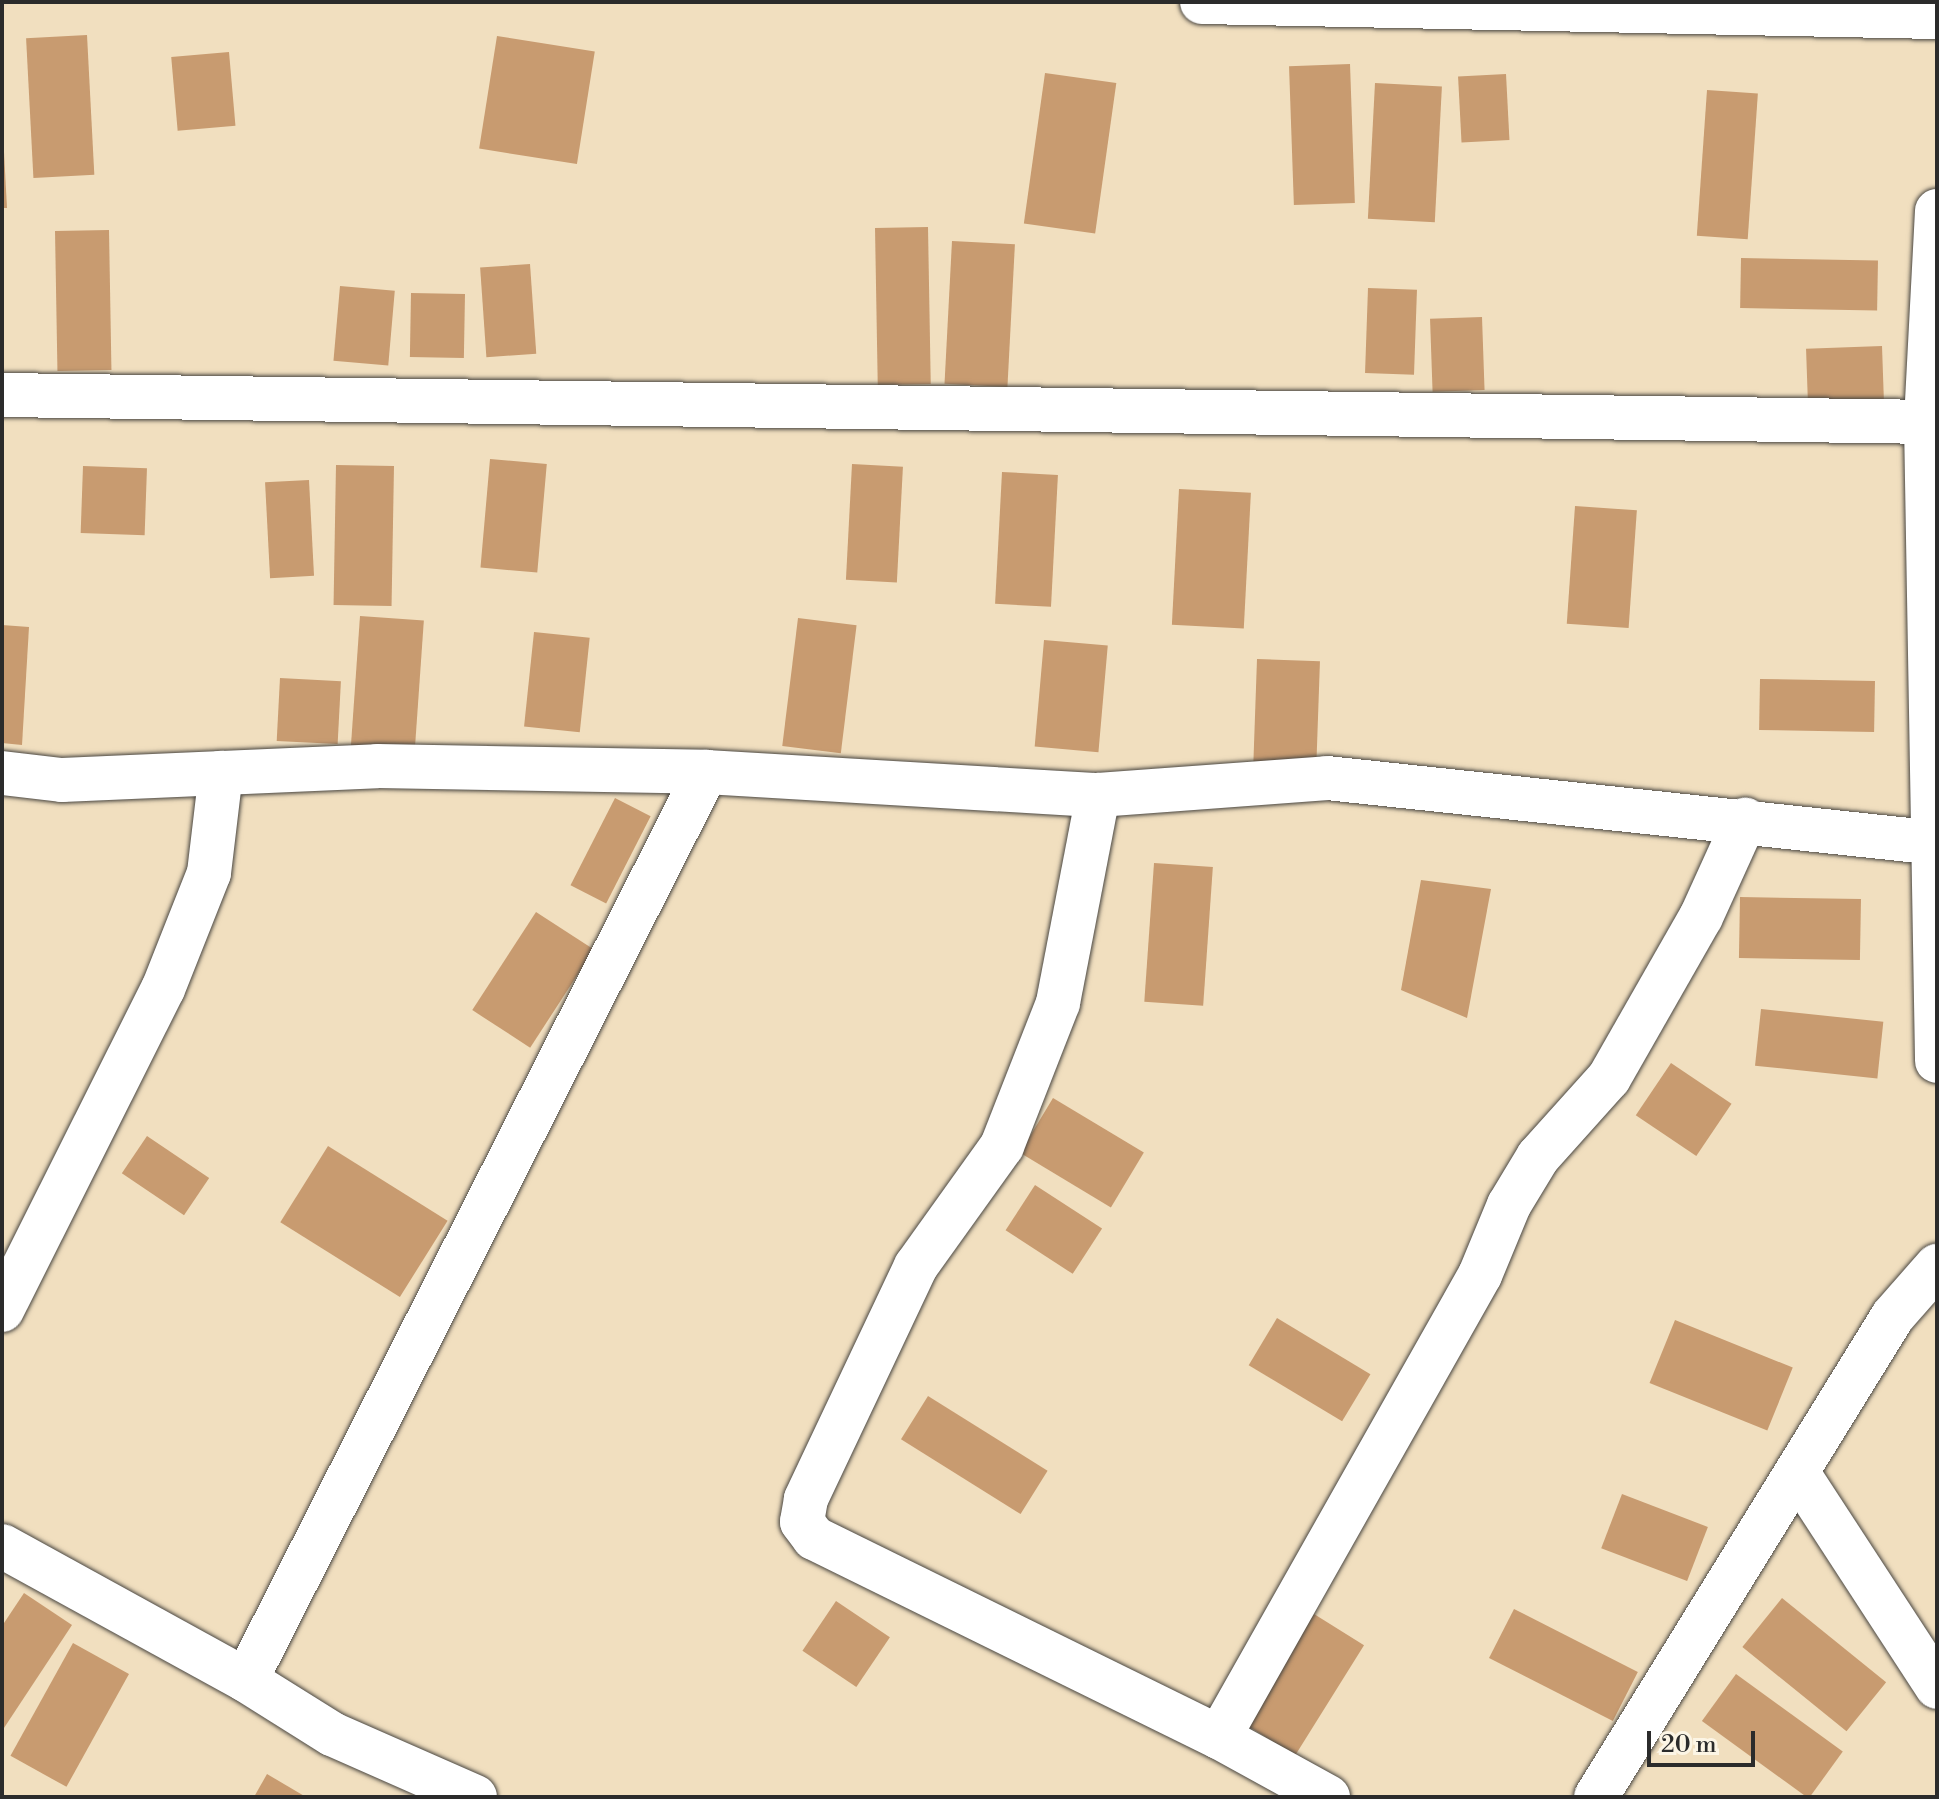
<!DOCTYPE html>
<html>
<head>
<meta charset="utf-8">
<style>
  body { margin:0 }
  #map { position:relative; width:1939px; height:1799px; overflow:hidden; background:#f1dfbf; font-family:"Libre Bodoni",serif }
  div>[style] { position:absolute }
  .building>* { inset:0; background:#c89b70; transform-origin:0 0 }
  .roads { filter:drop-shadow(0 0 2px #494641) drop-shadow(0 0 2px #494641) }
  .minor>* { height:44px; margin:-22px; padding:0 22px; transform-origin:22px; border-radius:22px; background:#fff }
  span { translate:-50% -50%; white-space:nowrap; text-align:center; line-height:1.15; -webkit-text-stroke:8px #fcf5e5; paint-order:stroke }
  .frame { position:absolute; inset:0; border:4px solid #2b2b2b; pointer-events:none }
  .scale { position:absolute; left:1647px; top:1731px; width:108px; height:36px; box-sizing:border-box; border:4px solid #2b2b2b; border-top:0; padding-left:10px; font-size:24px; line-height:28px; white-space:nowrap; color:#2b2b2b; -webkit-text-stroke:6px #fcf5e5; paint-order:stroke }
</style>
</head>
<body>
<div id="map">
  <div class="building">
    <div style="left:87px;top:35px;width:140px;height:61px;rotate:87deg"></div>
    <div style="left:497px;top:36px;width:99px;height:114px;rotate:9deg"></div>
    <div style="left:229px;top:52px;width:74px;height:58px;rotate:85deg"></div>
    <div style="left:1350px;top:64px;width:139px;height:61px;rotate:88deg"></div>
    <div style="left:1045px;top:73px;width:72px;height:152px;rotate:8deg"></div>
    <div style="left:1506px;top:74px;width:66px;height:48px;rotate:87deg"></div>
    <div style="left:1375px;top:83px;width:67px;height:136px;rotate:3deg"></div>
    <div style="left:1707px;top:90px;width:51px;height:146px;rotate:4deg"></div>
    <div style="clip-path:polygon(2px 152px,4px 152px,7px 208px,2px 208px)"></div>
    <div style="left:928px;top:227px;width:157px;height:53px;rotate:89deg"></div>
    <div style="left:109px;top:230px;width:140px;height:54px;rotate:89deg"></div>
    <div style="left:952px;top:241px;width:63px;height:143px;rotate:3deg"></div>
    <div style="left:1741px;top:258px;width:137px;height:50px;rotate:1deg"></div>
    <div style="left:530px;top:264px;width:90px;height:50px;rotate:86deg"></div>
    <div style="left:340px;top:286px;width:55px;height:75px;rotate:5deg"></div>
    <div style="left:1368px;top:288px;width:49px;height:85px;rotate:2deg"></div>
    <div style="left:411px;top:293px;width:54px;height:64px;rotate:1deg"></div>
    <div style="left:1482px;top:317px;width:73px;height:52px;rotate:88deg"></div>
    <div style="left:1882px;top:346px;width:58px;height:76px;rotate:88deg"></div>
    <div style="left:490px;top:459px;width:57px;height:109px;rotate:5deg"></div>
    <div style="left:852px;top:464px;width:51px;height:116px;rotate:3deg"></div>
    <div style="left:336px;top:465px;width:58px;height:140px;rotate:1deg"></div>
    <div style="left:83px;top:466px;width:64px;height:67px;rotate:2deg"></div>
    <div style="left:1002px;top:472px;width:56px;height:132px;rotate:3deg"></div>
    <div style="left:309px;top:480px;width:96px;height:44px;rotate:87deg"></div>
    <div style="left:1179px;top:489px;width:72px;height:136px;rotate:3deg"></div>
    <div style="left:1575px;top:506px;width:62px;height:118px;rotate:4deg"></div>
    <div style="left:360px;top:616px;width:64px;height:138px;rotate:4deg"></div>
    <div style="left:798px;top:618px;width:59px;height:129px;rotate:7deg"></div>
    <div style="clip-path:polygon(2px 625px,29px 627px,22px 745px,2px 743px)"></div>
    <div style="left:534px;top:632px;width:56px;height:95px;rotate:6deg"></div>
    <div style="left:1044px;top:640px;width:64px;height:107px;rotate:5deg"></div>
    <div style="left:1257px;top:659px;width:63px;height:103px;rotate:2deg"></div>
    <div style="left:280px;top:678px;width:61px;height:63px;rotate:3deg"></div>
    <div style="left:1760px;top:679px;width:115px;height:51px;rotate:1deg"></div>
    <div style="left:615px;top:798px;width:40px;height:98px;rotate:27deg"></div>
    <div style="left:1154px;top:863px;width:59px;height:139px;rotate:4deg"></div>
    <div style="clip-path:polygon(1421px 880px,1491px 889px,1467px 1018px,1401px 990px)"></div>
    <div style="left:1740px;top:897px;width:121px;height:61px;rotate:1deg"></div>
    <div style="left:536px;top:912px;width:69px;height:117px;rotate:33deg"></div>
    <div style="left:1761px;top:1009px;width:123px;height:57px;rotate:6deg"></div>
    <div style="left:1671px;top:1063px;width:73px;height:63px;rotate:34deg"></div>
    <div style="left:1053px;top:1098px;width:106px;height:64px;rotate:31deg"></div>
    <div style="left:147px;top:1136px;width:75px;height:45px;rotate:34deg"></div>
    <div style="left:328px;top:1146px;width:141px;height:90px;rotate:32deg"></div>
    <div style="left:1035px;top:1185px;width:80px;height:54px;rotate:33deg"></div>
    <div style="left:1277px;top:1318px;width:109px;height:55px;rotate:31deg"></div>
    <div style="left:1675px;top:1320px;width:127px;height:68px;rotate:22deg"></div>
    <div style="left:928px;top:1396px;width:141px;height:51px;rotate:32deg"></div>
    <div style="left:1622px;top:1494px;width:92px;height:58px;rotate:21deg"></div>
    <div style="clip-path:polygon(24px 1593px,72px 1625px,2px 1731px,2px 1626px)"></div>
    <div style="left:1782px;top:1598px;width:134px;height:63px;rotate:39deg"></div>
    <div style="left:836px;top:1601px;width:65px;height:60px;rotate:34deg"></div>
    <div style="left:1514px;top:1609px;width:139px;height:55px;rotate:27deg"></div>
    <div style="left:1314px;top:1614px;width:59px;height:130px;rotate:32deg"></div>
    <div style="left:73px;top:1643px;width:64px;height:129px;rotate:29deg"></div>
    <div style="left:1736px;top:1674px;width:132px;height:58px;rotate:36deg"></div>
    <div style="clip-path:polygon(267px 1774px,306px 1797px,254px 1797px)"></div>
  </div>
  <div class="roads">
    <div class="minor">
      <div style="left:1202px;top:2px;width:735px;rotate:1.17deg"></div>
      <div style="left:1937px;top:211px;width:211px;rotate:93deg"></div>
      <div style="left:1926px;top:422px;width:639px;rotate:89.01deg"></div>
      <div style="left:2px;top:395px;width:1924px;rotate:0.8deg"></div>
      <div style="left:2px;top:773px;width:60px;rotate:6.7deg"></div>
      <div style="left:62px;top:780px;width:315px;rotate:-2.5deg"></div>
      <div style="left:377px;top:766px;width:329px;rotate:1deg"></div>
      <div style="left:706px;top:772px;width:393px;rotate:3.4deg"></div>
      <div style="left:1098px;top:795px;width:230px;rotate:-4.2deg"></div>
      <div style="left:1327px;top:778px;width:613px;rotate:6.08deg"></div>
      <div style="left:1098px;top:795px;width:212px;rotate:100.9deg"></div>
      <div style="left:1058px;top:1003px;width:154px;rotate:111.4deg"></div>
      <div style="left:1002px;top:1146px;width:148px;rotate:125.6deg"></div>
      <div style="left:916px;top:1266px;width:258px;rotate:115.3deg"></div>
      <div style="left:806px;top:1499px;width:23px;rotate:100deg"></div>
      <div style="left:802px;top:1522px;width:20px;rotate:53deg"></div>
      <div style="left:814px;top:1538px;width:451px;rotate:26.2deg"></div>
      <div style="left:2px;top:1310px;width:359px;rotate:-63.4deg"></div>
      <div style="left:163px;top:989px;width:125px;rotate:-68.4deg"></div>
      <div style="left:209px;top:873px;width:101px;rotate:-83.2deg"></div>
      <div style="left:1799px;top:1475px;width:253px;rotate:56.9deg"></div>
      <div style="left:2px;top:1546px;width:278px;rotate:28.8deg"></div>
      <div style="left:475px;top:1797px;width:156px;rotate:-156.2deg"></div>
      <div style="left:332px;top:1734px;width:102px;rotate:-147.9deg"></div>
      <div style="left:246px;top:1680px;width:1018px;rotate:-63.13deg"></div>
      <div style="left:1328px;top:1797px;width:124px;rotate:-151.2deg"></div>
      <div style="left:1219px;top:1737px;width:531px;rotate:-60.54deg"></div>
      <div style="left:1480px;top:1275px;width:76px;rotate:-67.5deg"></div>
      <div style="left:1509px;top:1205px;width:56px;rotate:-58.9deg"></div>
      <div style="left:1538px;top:1157px;width:106px;rotate:-48.1deg"></div>
      <div style="left:1609px;top:1078px;width:185px;rotate:-60.3deg"></div>
      <div style="left:1701px;top:917px;width:107px;rotate:-65.6deg"></div>
      <div style="left:1596px;top:1797px;width:565px;rotate:-58.31deg"></div>
      <div style="left:1893px;top:1316px;width:67px;rotate:-48.7deg"></div>
    </div>
  </div>
  <div class="frame"></div>
  <div class="scale">20 m</div>
</div>
</body>
</html>
